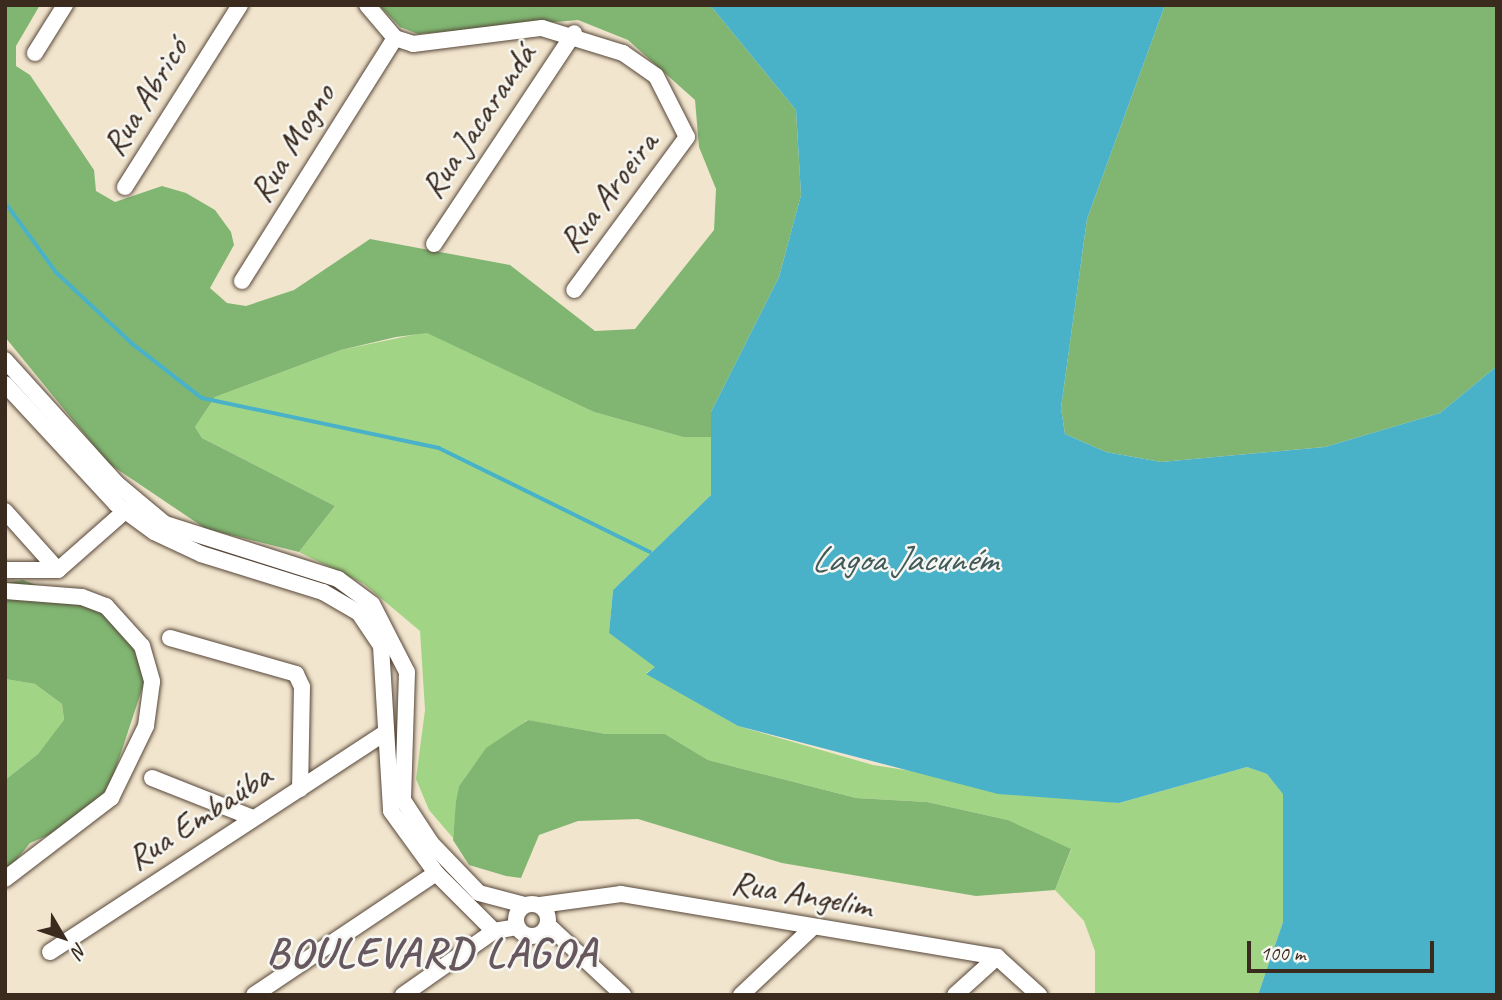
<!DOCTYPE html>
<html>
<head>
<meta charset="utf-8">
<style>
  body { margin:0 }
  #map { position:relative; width:1502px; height:1000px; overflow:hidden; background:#f2e5ce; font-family:Caveat,sans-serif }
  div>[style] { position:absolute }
  .green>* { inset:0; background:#a1d585 }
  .forest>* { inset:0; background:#80b672 }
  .water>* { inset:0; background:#4ab2c8 }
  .stream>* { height:3.5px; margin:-1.75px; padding:0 1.75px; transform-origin:1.75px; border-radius:1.75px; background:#4ab2c8 }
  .roads { filter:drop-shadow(0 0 2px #564638) drop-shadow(0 0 2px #564638) }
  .minor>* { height:16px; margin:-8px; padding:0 8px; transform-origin:8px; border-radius:8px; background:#fff }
  .minor>.ring { margin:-8px; padding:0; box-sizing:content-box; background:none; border:16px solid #fff; border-radius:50% }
  span { translate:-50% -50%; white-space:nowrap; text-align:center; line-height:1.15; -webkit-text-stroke:5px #f6f6f2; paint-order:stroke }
  .street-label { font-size:35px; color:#3b2a1e }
  .water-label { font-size:37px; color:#405a5a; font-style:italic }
  .district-label { font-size:42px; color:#67575e; font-weight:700; letter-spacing:2px }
  .frame { position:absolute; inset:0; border:7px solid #3b2a1e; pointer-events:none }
  .north { position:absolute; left:28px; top:902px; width:70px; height:70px; -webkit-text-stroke:5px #f6f6f2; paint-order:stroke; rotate:129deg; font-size:19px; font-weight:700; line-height:28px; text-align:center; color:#3b2a1e }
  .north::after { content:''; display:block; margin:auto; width:24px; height:32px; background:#3b2a1e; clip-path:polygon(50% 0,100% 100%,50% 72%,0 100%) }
  .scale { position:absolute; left:1247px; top:941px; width:187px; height:32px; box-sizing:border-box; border:4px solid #3b2a1e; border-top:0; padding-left:9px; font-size:21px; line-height:24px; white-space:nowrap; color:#3b2a1e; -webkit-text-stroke:5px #f6f6f2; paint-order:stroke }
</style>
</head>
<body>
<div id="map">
  <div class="green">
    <div style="clip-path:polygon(427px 332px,594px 412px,683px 437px,711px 437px,711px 495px,613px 590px,609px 633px,656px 667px,646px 673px,738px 726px,873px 765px,1119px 803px,1247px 767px,1267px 774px,1283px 793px,1283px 922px,1258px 995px,1095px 995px,1095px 951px,1084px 921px,1055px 890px,1071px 850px,1008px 820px,927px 802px,856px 798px,708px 760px,665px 734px,606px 734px,527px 720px,479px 758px,459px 786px,453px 838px,429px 810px,416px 779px,425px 710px,420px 631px,364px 584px,299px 552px,335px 506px,202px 438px,195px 427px,215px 397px,341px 350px)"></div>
    <div style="clip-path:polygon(5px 679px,35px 684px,62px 704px,64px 721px,38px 754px,5px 780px)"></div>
  </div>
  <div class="forest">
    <div style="clip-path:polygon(5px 5px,40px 5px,16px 46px,16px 66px,30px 75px,94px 170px,96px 191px,115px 202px,162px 186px,186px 193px,215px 210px,231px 232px,234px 245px,210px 288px,227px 303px,246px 306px,294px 290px,370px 239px,510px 265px,595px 331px,635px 329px,714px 230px,716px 189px,699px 147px,695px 100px,628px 40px,578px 20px,418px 34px,400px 27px,379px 5px,710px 5px,796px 110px,801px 195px,779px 277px,711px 412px,711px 437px,683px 437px,594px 412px,427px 333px,396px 337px,341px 350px,215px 397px,195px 427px,202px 438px,335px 506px,299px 552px,206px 529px,108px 463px,5px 337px)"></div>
    <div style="clip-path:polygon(1165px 5px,1497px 5px,1497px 366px,1440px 413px,1325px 447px,1161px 462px,1106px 452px,1065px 434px,1061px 408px,1087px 219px)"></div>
    <div style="clip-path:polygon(23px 580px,108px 611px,151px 662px,109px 789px,82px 821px,30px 843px,5px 874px,5px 780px,38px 754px,64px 720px,62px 704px,35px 684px,5px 679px,5px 583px)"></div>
    <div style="clip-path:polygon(528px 720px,606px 734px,665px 734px,708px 760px,856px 798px,927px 802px,1008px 820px,1071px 849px,1055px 890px,976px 896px,782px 863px,638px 819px,578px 821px,539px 835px,521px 878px,506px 876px,469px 865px,453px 840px,456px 802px,459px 786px,486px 748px)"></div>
  </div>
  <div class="water">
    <div style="clip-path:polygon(710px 5px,1165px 5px,1087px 219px,1061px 408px,1065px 434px,1106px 452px,1161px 462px,1325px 447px,1440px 413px,1497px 366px,1497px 995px,1258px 995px,1283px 922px,1283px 794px,1267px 774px,1247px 767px,1119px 803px,998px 794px,738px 726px,646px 674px,655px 667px,609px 633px,613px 590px,711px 495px,711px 412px,779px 277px,801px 195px,796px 110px)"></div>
  </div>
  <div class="stream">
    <div style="left:5px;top:202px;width:88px;rotate:53.8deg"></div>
    <div style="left:57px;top:273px;width:105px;rotate:43.1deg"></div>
    <div style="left:134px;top:345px;width:86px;rotate:37.9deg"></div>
    <div style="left:202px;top:398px;width:242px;rotate:11.9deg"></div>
    <div style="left:439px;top:448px;width:235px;rotate:26.2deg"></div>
  </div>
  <div class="roads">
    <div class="minor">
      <div style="left:367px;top:5px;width:43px;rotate:49.7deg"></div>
      <div style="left:395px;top:38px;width:19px;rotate:18deg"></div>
      <div style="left:413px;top:44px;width:130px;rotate:-7.1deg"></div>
      <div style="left:542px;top:28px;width:85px;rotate:17.2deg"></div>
      <div style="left:623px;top:53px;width:40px;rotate:34.9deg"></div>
      <div style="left:656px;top:76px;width:68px;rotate:63.1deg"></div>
      <div style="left:687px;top:137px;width:190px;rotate:126.4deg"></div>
      <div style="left:35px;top:53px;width:57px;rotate:-58deg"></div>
      <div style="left:125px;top:187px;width:215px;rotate:-57.7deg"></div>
      <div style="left:434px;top:244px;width:253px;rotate:-56.4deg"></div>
      <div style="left:242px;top:281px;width:287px;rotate:-57.8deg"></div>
      <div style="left:5px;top:360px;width:167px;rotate:47.9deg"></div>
      <div style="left:117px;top:484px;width:62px;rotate:39.8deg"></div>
      <div style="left:165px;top:524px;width:182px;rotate:17.6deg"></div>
      <div style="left:338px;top:579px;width:42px;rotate:36.3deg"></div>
      <div style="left:372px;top:604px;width:76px;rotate:62.8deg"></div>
      <div style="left:407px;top:672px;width:128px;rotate:91.8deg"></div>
      <div style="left:403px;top:800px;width:51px;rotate:56.9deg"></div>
      <div style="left:431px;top:843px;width:69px;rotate:46.2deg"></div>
      <div style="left:479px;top:893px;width:47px;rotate:14.9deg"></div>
      <div style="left:5px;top:384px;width:163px;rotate:47.2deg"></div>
      <div style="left:116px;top:504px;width:47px;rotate:36.4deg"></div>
      <div style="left:154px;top:532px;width:52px;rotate:25.1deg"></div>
      <div style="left:201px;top:554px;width:128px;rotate:17.3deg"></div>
      <div style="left:323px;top:592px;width:42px;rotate:30.3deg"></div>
      <div style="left:359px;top:613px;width:40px;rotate:56deg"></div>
      <div style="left:381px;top:646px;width:165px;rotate:86.5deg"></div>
      <div style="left:391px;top:811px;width:77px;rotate:54deg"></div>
      <div style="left:436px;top:873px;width:82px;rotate:45deg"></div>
      <div style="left:5px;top:511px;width:79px;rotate:48.1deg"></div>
      <div style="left:5px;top:570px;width:53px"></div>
      <div style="left:58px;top:570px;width:89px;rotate:-41.4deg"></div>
      <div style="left:5px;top:591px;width:77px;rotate:4.5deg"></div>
      <div style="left:82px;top:597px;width:26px;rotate:21deg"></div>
      <div style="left:106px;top:606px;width:54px;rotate:48deg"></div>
      <div style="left:142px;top:646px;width:37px;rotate:74deg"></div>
      <div style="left:152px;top:682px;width:44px;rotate:97.8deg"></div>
      <div style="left:146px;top:726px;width:80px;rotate:115.9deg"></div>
      <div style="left:111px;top:798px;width:133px;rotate:142.6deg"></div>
      <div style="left:170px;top:638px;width:131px;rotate:15.9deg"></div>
      <div style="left:296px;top:674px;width:14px;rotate:65deg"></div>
      <div style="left:302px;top:687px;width:102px;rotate:91.1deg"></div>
      <div style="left:152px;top:778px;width:109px;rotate:21.6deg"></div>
      <div class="ring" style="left:516px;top:904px;width:16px;height:16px"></div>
      <div style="left:540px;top:905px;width:82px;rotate:-7.7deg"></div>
      <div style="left:621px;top:894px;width:381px;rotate:9.5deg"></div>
      <div style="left:997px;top:957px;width:57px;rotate:42.1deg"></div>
      <div style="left:548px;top:925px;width:103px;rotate:43deg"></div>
      <div style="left:50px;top:952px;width:398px;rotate:-33.2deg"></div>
      <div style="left:254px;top:995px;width:219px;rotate:-33.8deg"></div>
      <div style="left:403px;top:995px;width:111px;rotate:-35.1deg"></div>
      <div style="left:494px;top:931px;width:23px;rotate:-10deg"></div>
      <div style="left:741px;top:995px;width:98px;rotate:-43.3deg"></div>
      <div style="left:955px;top:995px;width:57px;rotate:-42.1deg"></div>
    </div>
  </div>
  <div class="street-label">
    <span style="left:145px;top:97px;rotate:-58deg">Rua Abricó</span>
    <span style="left:478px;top:121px;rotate:-56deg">Rua Jacarandá</span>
    <span style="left:292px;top:143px;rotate:-58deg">Rua Mogno</span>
    <span style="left:608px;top:192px;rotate:-53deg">Rua Aroeira</span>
    <span style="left:199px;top:817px;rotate:-33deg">Rua Embaúba</span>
    <span style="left:802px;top:894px;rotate:10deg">Rua Angelim</span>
  </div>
  <div class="water-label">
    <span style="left:904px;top:559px">Lagoa Jacuném</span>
  </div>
  <div class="district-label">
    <span style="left:432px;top:953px">BOULEVARD LAGOA</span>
  </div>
  <div class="frame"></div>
  <div class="north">N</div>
  <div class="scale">100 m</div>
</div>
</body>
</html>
